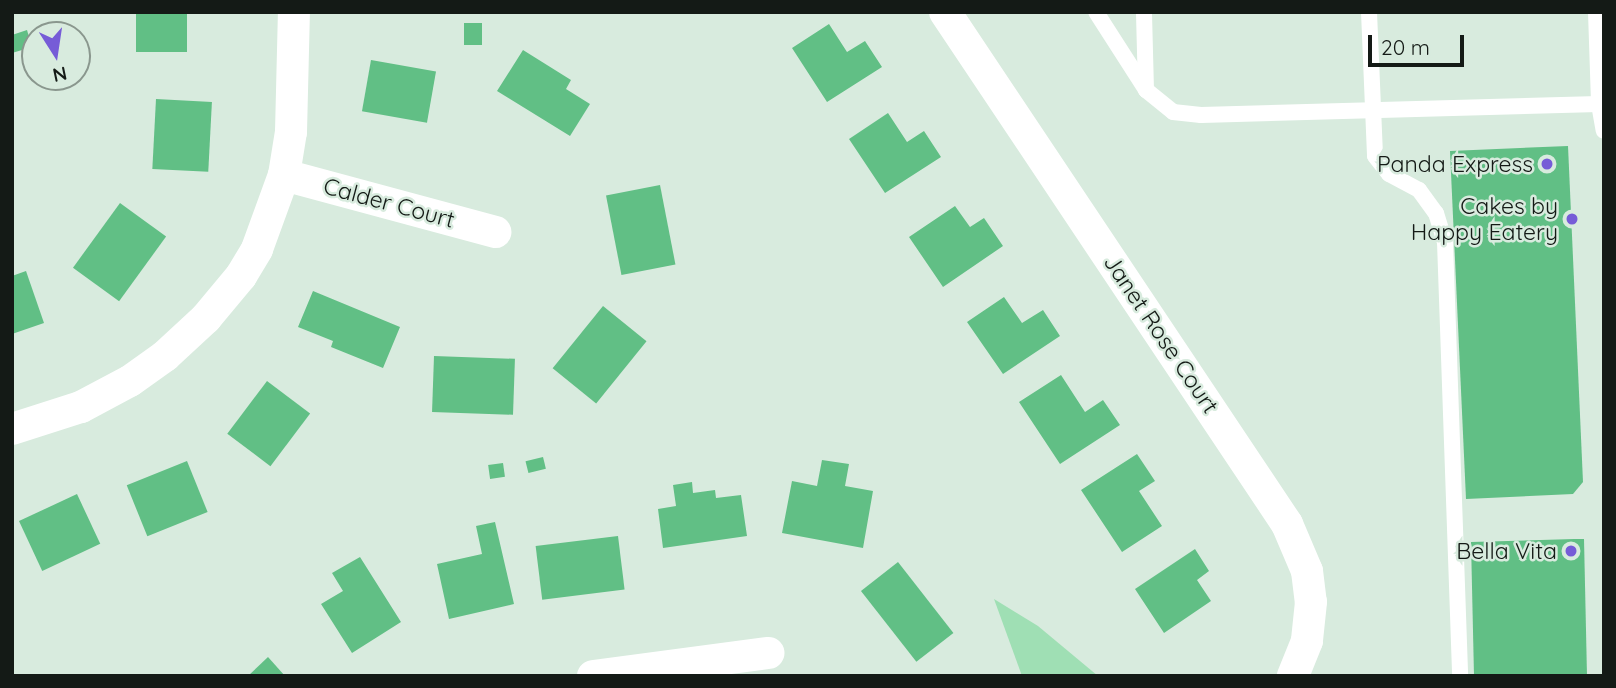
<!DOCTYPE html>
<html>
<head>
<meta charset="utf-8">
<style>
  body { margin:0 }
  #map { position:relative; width:1616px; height:688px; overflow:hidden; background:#d8ebde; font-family:Quicksand,sans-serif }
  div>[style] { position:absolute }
  .green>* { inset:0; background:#9fdfb4 }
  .building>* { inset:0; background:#61bf85; transform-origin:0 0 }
  .service>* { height:16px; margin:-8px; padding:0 8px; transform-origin:8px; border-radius:8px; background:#fff }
  .minor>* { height:32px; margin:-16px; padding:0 16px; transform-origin:16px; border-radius:16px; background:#fff }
  .dots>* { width:19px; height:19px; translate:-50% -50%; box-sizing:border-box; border:4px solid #d8ebde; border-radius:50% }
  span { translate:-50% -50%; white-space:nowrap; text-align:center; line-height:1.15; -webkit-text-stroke:5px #d8ebde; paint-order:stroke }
  .poi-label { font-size:23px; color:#141a16 }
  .right { translate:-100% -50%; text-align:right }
  .street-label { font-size:23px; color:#141a16 }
  .frame { position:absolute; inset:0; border:14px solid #141a16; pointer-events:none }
  .north { position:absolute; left:21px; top:21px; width:70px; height:70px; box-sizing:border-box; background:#d8ebde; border:2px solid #8a978e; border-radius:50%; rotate:168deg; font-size:19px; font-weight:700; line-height:28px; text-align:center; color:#141a16 }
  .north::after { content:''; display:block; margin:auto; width:24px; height:32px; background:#765cd7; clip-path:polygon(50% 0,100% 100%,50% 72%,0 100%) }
  .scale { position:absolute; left:1368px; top:35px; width:96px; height:32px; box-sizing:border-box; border:4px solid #141a16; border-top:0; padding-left:9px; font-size:21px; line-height:24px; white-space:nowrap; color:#141a16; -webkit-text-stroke:5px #d8ebde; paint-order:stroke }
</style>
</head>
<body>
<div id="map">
  <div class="green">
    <div style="clip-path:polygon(994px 599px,1038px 626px,1098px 676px,1022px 676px)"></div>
  </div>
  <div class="building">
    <div style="left:136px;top:12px;width:51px;height:40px"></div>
    <div style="left:464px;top:23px;width:18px;height:22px"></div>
    <div style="clip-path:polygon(829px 24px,847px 52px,865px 41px,882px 67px,827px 102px,792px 48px)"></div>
    <div style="clip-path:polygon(27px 30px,32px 47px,12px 53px,12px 35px)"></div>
    <div style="clip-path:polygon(523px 50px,571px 80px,566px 89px,590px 104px,570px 136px,497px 91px)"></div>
    <div style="left:371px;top:60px;width:66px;height:52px;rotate:10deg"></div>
    <div style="left:156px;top:99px;width:56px;height:70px;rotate:3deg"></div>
    <div style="clip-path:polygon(888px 113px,907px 142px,924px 131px,941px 157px,885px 193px,849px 139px)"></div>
    <div style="clip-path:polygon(1568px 146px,1583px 482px,1573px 494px,1466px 499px,1450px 151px)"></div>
    <div style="left:660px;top:185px;width:81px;height:55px;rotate:79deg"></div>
    <div style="left:120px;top:203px;width:57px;height:80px;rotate:36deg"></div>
    <div style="clip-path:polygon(955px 206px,970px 227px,984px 218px,1003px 246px,943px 287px,909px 237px)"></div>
    <div style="clip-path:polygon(26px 271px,44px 323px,12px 334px,12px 276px)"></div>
    <div style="clip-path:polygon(313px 291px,400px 327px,383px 368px,331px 347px,333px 341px,298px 327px)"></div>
    <div style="clip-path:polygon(1004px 297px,1022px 323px,1043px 310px,1060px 336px,1003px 374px,967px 322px)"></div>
    <div style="left:603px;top:306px;width:56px;height:80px;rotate:39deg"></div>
    <div style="left:434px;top:356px;width:81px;height:56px;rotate:2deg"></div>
    <div style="clip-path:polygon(1061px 375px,1085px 412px,1103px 400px,1120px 425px,1060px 464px,1019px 402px)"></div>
    <div style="left:267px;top:381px;width:54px;height:66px;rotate:37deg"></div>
    <div style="clip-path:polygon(1137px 454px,1155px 481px,1139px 491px,1162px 526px,1122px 552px,1081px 490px)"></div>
    <div style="left:543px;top:457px;width:12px;height:18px;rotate:76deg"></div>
    <div style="clip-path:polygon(822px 460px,849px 464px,845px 486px,873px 491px,863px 548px,782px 533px,792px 481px,817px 486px)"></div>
    <div style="left:187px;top:461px;width:55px;height:65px;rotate:68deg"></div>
    <div style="left:503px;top:463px;width:14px;height:15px;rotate:82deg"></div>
    <div style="clip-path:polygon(692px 482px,693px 493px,715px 490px,716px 498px,741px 495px,747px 536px,663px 548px,658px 509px,676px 506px,673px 485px)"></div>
    <div style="left:77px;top:494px;width:55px;height:64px;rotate:65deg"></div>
    <div style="clip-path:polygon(495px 522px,514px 604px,449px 619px,437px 564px,482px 554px,476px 526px)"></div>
    <div style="left:618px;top:536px;width:54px;height:83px;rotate:83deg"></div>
    <div style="clip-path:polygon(1574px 539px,1584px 539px,1587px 676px,1474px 676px,1471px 542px)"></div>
    <div style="clip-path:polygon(1195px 549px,1209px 571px,1197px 580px,1211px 601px,1164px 633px,1135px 589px)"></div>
    <div style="clip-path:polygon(360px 557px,401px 622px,352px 653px,321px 604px,343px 591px,332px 573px)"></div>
    <div style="left:898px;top:562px;width:90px;height:47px;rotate:52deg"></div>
    <div style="clip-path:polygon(268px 657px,285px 676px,248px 676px)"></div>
  </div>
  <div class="service">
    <div style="left:1096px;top:12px;width:93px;rotate:57.3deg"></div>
    <div style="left:1146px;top:90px;width:78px;rotate:-91.5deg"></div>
    <div style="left:1369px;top:12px;width:144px;rotate:87.6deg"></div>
    <div style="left:1375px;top:156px;width:23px;rotate:52deg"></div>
    <div style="left:1389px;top:174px;width:34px;rotate:28deg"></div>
    <div style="left:1419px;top:190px;width:29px;rotate:54deg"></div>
    <div style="left:1436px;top:213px;width:30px;rotate:73deg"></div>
    <div style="left:1445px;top:242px;width:434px;rotate:88deg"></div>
    <div style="left:1596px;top:12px;width:92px;rotate:88.1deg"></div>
    <div style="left:1599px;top:104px;width:27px;rotate:80deg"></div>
    <div style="left:1146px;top:90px;width:35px;rotate:39deg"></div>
    <div style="left:1173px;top:112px;width:28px;rotate:6deg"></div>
    <div style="left:1201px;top:115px;width:398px;rotate:-1.6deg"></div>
  </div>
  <div class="minor">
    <div style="left:945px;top:12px;width:616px;rotate:56.26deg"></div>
    <div style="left:1287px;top:524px;width:51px;rotate:66.9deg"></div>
    <div style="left:1307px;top:571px;width:31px;rotate:83deg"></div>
    <div style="left:1311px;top:602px;width:39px;rotate:96deg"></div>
    <div style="left:1307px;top:641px;width:38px;rotate:112deg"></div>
    <div style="left:284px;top:175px;width:219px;rotate:15.1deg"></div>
    <div style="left:12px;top:429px;width:72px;rotate:-17.7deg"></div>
    <div style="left:81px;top:407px;width:55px;rotate:-28deg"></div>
    <div style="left:130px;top:381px;width:43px;rotate:-35.5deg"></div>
    <div style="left:165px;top:356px;width:56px;rotate:-42.8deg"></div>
    <div style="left:206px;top:318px;width:55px;rotate:-50.2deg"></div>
    <div style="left:241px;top:276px;width:31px;rotate:-59deg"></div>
    <div style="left:257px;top:249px;width:79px;rotate:-70deg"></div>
    <div style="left:284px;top:175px;width:44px;rotate:-80.8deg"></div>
    <div style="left:291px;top:132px;width:120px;rotate:-88.6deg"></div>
    <div style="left:593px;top:676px;width:177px;rotate:-7.5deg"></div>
  </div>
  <div class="dots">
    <div style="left:1547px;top:164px;background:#765cd7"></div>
    <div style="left:1572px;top:219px;background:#765cd7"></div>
    <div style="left:1571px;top:551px;background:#765cd7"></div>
  </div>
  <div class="poi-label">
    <span class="right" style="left:1533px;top:164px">Panda Express</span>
    <span class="right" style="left:1558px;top:219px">Cakes by<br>Happy Eatery</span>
    <span class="right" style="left:1557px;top:551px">Bella Vita</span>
  </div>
  <div class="street-label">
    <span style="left:389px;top:203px;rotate:15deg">Calder Court</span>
    <span style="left:1161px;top:334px;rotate:56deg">Janet Rose Court</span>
  </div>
  <div class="frame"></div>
  <div class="north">N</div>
  <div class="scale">20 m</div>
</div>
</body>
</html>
